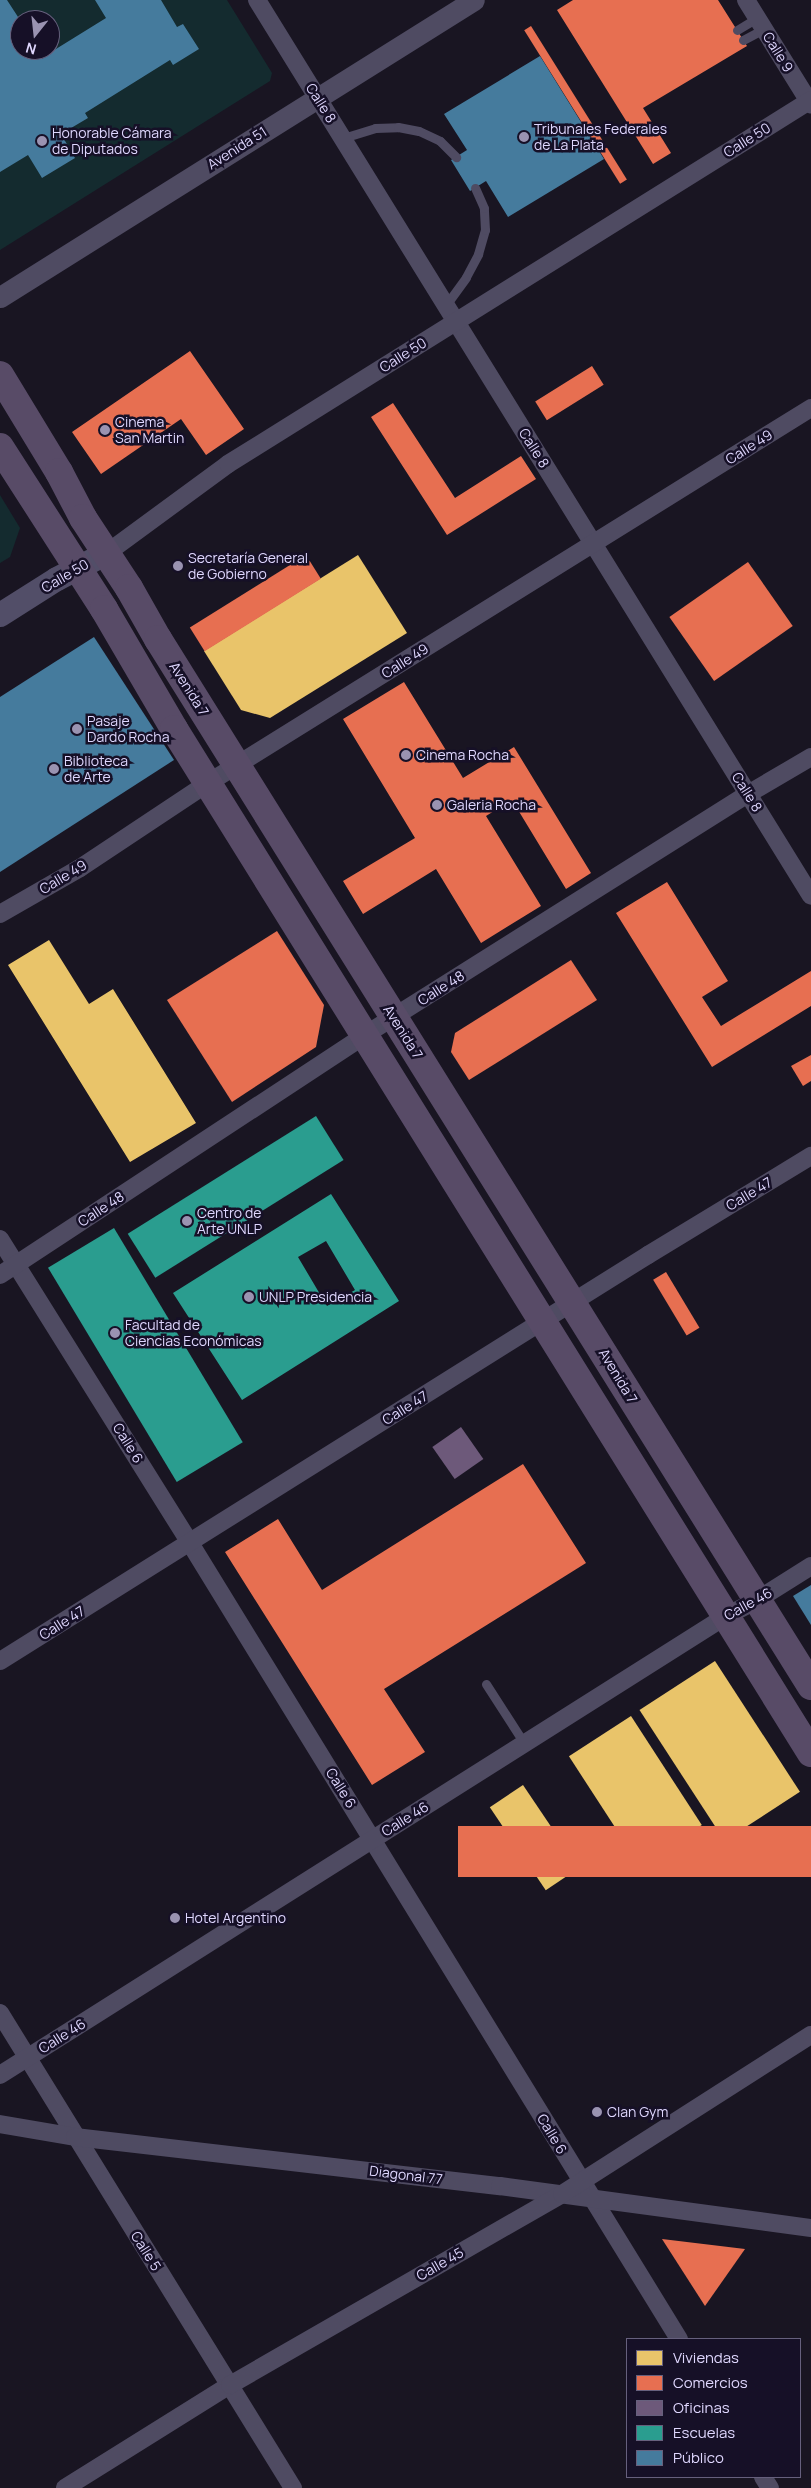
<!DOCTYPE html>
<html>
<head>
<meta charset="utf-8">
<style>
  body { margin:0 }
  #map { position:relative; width:811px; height:2488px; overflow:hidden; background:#191522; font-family:Manrope,sans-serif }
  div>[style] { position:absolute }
  .green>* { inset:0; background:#142b2f }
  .homes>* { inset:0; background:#e9c46a; transform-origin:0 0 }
  .shops>* { inset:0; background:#e76f51; transform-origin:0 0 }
  .offices>* { inset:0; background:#6d597a; transform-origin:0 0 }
  .schools>* { inset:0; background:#2a9d8f; transform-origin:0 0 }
  .public>* { inset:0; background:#457b9d }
  .service>* { height:9px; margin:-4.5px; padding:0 4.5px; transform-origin:4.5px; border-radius:4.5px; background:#4f4b62 }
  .minor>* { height:18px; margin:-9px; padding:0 9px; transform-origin:9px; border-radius:9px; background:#4f4b62 }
  .tertiary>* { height:21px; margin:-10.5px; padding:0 10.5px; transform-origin:10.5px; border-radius:10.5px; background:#4f4b62 }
  .secondary>* { height:24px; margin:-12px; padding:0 12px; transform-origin:12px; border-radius:12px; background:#524e68 }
  .primary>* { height:28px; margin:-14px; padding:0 14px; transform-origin:14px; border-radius:14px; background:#584b67 }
  .dots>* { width:14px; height:14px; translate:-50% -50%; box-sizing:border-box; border:2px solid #161027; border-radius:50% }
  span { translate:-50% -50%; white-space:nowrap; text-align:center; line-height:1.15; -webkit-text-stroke:5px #161027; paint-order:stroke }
  .street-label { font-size:14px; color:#dfd7fe }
  .poi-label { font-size:14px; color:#dfd7fe }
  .left { translate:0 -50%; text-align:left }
  .legend { position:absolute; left:626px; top:2338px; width:175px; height:140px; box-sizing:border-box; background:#161027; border:1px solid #66607d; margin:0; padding:6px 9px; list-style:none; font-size:15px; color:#dfd7fe }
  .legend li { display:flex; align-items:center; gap:10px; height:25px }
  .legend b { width:25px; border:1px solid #66607d }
  .north { position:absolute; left:10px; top:10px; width:50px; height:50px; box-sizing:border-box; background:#161027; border:1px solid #66607d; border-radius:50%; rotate:196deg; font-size:14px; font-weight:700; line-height:20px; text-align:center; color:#dfd7fe }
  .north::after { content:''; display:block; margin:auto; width:18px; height:22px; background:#9a93b1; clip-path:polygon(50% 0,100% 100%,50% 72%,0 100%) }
</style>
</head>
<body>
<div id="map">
  <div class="green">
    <div style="clip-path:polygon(evenodd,0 0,227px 0,272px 73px,270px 81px,0 250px,0 0,20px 20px,50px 20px,50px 50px,20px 50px,20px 20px)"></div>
    <div style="clip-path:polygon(0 495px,20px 528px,10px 557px,0 563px)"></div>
  </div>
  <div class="homes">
    <div style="clip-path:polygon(358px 555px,407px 633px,270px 718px,241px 710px,204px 651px)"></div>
    <div style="clip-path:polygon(49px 940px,89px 1004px,113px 989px,196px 1123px,130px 1162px,8px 965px)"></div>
    <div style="left:715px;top:1661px;width:156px;height:90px;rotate:57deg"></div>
    <div style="left:631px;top:1716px;width:130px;height:74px;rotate:57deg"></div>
    <div style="left:523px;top:1785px;width:100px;height:40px;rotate:56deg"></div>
  </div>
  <div class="shops">
    <div style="clip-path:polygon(573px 0,718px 0,747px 46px,643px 108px,671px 153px,653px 164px,557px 10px)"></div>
    <div style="left:531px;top:26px;width:181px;height:8px;rotate:58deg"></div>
    <div style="clip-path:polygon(190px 351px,244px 429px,206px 455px,181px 419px,101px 474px,72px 432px)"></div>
    <div style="left:592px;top:366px;width:22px;height:67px;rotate:58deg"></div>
    <div style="clip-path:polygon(393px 403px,455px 498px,521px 456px,536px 479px,447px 535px,371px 417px)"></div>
    <div style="left:306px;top:555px;width:28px;height:137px;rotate:58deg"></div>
    <div style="left:748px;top:562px;width:78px;height:96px;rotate:55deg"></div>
    <div style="clip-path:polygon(404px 682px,463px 778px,514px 747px,591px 873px,566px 889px,512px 800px,486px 816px,541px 906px,481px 943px,436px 869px,363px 914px,343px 881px,415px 838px,343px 719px)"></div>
    <div style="clip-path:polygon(667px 882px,728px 981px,702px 997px,721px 1026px,811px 971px,811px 1006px,712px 1067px,616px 913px)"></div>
    <div style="clip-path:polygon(277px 931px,324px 1005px,316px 1047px,232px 1102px,167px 1000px)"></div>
    <div style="clip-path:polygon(571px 960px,597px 1000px,469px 1080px,451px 1052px,455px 1033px)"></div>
    <div style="clip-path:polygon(811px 1055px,811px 1081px,803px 1086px,791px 1066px)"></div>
    <div style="left:666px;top:1272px;width:65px;height:15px;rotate:59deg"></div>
    <div style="clip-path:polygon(523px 1464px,586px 1563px,384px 1689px,425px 1752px,372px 1785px,225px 1552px,278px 1519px,322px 1590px)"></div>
    <div style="left:811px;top:1826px;width:51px;height:353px;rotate:90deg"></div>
    <div style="clip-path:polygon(662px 2239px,745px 2249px,705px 2306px)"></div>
  </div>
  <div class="offices">
    <div style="left:461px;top:1427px;width:39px;height:35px;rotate:55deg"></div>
  </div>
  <div class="schools">
    <div style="left:316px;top:1116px;width:52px;height:222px;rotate:58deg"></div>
    <div style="clip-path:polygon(evenodd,331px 1194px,399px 1301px,242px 1400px,173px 1293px,331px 1194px,326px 1241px,355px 1290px,327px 1306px,298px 1257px,326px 1241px)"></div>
    <div style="left:114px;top:1228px;width:250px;height:77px;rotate:59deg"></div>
  </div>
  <div class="public">
    <div style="clip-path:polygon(0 0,7px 0,20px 20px,20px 50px,38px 50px,43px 57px,106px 18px,95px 0,161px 0,177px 27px,183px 24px,199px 49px,173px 65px,170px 60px,85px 113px,88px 118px,61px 134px,75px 158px,42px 178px,28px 155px,0 172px)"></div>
    <div style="clip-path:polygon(540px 56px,604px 159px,508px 217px,486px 181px,470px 191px,451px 160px,467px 150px,444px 114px)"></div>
    <div style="clip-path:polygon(94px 637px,174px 760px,0 872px,0 697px)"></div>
    <div style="clip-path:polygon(811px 1585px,811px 1625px,793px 1596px)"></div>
  </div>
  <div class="service">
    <div style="left:737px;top:30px;width:23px;rotate:-31deg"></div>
    <div style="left:743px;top:40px;width:24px;rotate:-28deg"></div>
    <div style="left:343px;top:138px;width:34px;rotate:-17deg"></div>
    <div style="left:375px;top:128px;width:23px;rotate:-2deg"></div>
    <div style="left:398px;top:127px;width:21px;rotate:11deg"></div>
    <div style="left:419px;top:131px;width:23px;rotate:25deg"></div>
    <div style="left:440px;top:141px;width:23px;rotate:45deg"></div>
    <div style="left:446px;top:305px;width:34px;rotate:-54deg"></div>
    <div style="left:466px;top:277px;width:26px;rotate:-62deg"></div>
    <div style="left:478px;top:254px;width:25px;rotate:-74deg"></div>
    <div style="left:485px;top:230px;width:22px;rotate:-93deg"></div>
    <div style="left:484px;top:208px;width:22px;rotate:-114deg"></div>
    <div style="left:486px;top:1684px;width:70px;rotate:57.2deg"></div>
  </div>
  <div class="minor">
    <div style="left:257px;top:0;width:1053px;rotate:58.27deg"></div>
    <div style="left:746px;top:0;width:123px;rotate:58.2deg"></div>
    <div style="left:107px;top:553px;width:150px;rotate:-36.3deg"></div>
    <div style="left:228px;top:464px;width:687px;rotate:-31.98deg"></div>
    <div style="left:0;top:914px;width:92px;rotate:-29.9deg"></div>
    <div style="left:80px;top:868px;width:154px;rotate:-33.6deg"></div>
    <div style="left:208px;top:783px;width:710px;rotate:-31.88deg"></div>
    <div style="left:0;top:1239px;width:358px;rotate:58deg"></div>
    <div style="left:190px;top:1543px;width:934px;rotate:58.44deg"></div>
    <div style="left:0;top:1275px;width:437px;rotate:-33.3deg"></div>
    <div style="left:365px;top:1035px;width:453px;rotate:-32.2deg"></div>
    <div style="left:748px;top:794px;width:73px;rotate:-30.4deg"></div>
    <div style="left:0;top:1661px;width:765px;rotate:-32.07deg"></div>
    <div style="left:648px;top:1255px;width:191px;rotate:-31.3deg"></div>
    <div style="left:0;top:2013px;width:558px;rotate:58.33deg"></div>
    <div style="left:0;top:2075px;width:859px;rotate:-32.3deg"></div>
    <div style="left:726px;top:1616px;width:35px;rotate:-27deg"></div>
    <div style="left:757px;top:1600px;width:64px;rotate:-32.2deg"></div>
    <div style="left:0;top:2124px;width:76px;rotate:9.8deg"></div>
    <div style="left:75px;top:2137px;width:428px;rotate:6.6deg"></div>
    <div style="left:500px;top:2186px;width:314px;rotate:7.7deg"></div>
    <div style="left:763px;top:2477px;width:13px;rotate:58deg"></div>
    <div style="left:65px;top:2488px;width:195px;rotate:-32deg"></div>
    <div style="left:230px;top:2385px;width:383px;rotate:-29.9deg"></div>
    <div style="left:562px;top:2194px;width:295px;rotate:-32.6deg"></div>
  </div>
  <div class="tertiary">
    <div style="left:0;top:297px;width:559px;rotate:-32.07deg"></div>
  </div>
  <div class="secondary">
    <div style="left:0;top:615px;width:67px;rotate:-32.3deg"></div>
    <div style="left:57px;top:579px;width:56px;rotate:-27.5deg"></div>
  </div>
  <div class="primary">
    <div style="left:0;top:375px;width:114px;rotate:58.7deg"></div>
    <div style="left:59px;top:472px;width:52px;rotate:62.4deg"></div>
    <div style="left:83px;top:518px;width:84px;rotate:56.7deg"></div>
    <div style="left:129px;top:588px;width:59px;rotate:60.4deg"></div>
    <div style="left:158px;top:639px;width:1234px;rotate:58.05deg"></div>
    <div style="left:0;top:447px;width:193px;rotate:57.3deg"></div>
    <div style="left:104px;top:609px;width:139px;rotate:59.7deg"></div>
    <div style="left:174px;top:729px;width:1206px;rotate:58.12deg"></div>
  </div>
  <div class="dots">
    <div style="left:524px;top:137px;background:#9a93b1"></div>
    <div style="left:42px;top:141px;background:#9a93b1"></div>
    <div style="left:105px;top:430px;background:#9a93b1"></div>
    <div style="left:178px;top:566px;background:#9a93b1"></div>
    <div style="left:77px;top:729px;background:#9a93b1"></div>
    <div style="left:406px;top:755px;background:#9a93b1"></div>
    <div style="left:54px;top:769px;background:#9a93b1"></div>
    <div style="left:437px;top:805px;background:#9a93b1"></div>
    <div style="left:187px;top:1221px;background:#9a93b1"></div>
    <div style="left:249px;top:1297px;background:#9a93b1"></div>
    <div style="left:115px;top:1333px;background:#9a93b1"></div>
    <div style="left:175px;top:1918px;background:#9a93b1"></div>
    <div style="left:597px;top:2112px;background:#9a93b1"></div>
  </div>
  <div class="street-label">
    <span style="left:778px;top:52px;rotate:58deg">Calle 9</span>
    <span style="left:321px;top:103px;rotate:58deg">Calle 8</span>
    <span style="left:747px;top:140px;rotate:-32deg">Calle 50</span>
    <span style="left:237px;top:148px;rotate:-32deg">Avenida 51</span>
    <span style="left:403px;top:355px;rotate:-32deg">Calle 50</span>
    <span style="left:749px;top:447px;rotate:-32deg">Calle 49</span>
    <span style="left:534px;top:448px;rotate:58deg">Calle 8</span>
    <span style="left:65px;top:576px;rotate:-30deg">Calle 50</span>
    <span style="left:405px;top:661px;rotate:-32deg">Calle 49</span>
    <span style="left:189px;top:689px;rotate:58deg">Avenida 7</span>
    <span style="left:747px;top:792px;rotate:58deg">Calle 8</span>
    <span style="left:63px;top:877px;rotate:-31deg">Calle 49</span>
    <span style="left:441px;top:988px;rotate:-32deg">Calle 48</span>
    <span style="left:403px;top:1032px;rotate:58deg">Avenida 7</span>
    <span style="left:749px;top:1194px;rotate:-31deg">Calle 47</span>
    <span style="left:101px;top:1209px;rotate:-33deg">Calle 48</span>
    <span style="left:618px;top:1376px;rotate:59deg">Avenida 7</span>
    <span style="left:405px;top:1408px;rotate:-32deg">Calle 47</span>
    <span style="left:128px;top:1443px;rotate:58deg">Calle 6</span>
    <span style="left:748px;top:1604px;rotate:-29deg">Calle 46</span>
    <span style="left:62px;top:1623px;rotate:-32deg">Calle 47</span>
    <span style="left:341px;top:1788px;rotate:58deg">Calle 6</span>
    <span style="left:405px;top:1819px;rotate:-32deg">Calle 46</span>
    <span style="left:62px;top:2036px;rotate:-32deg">Calle 46</span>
    <span style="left:552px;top:2134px;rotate:59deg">Calle 6</span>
    <span style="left:406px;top:2175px;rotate:7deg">Diagonal 77</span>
    <span style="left:146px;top:2251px;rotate:58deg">Calle 5</span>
    <span style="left:440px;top:2264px;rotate:-30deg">Calle 45</span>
  </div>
  <div class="poi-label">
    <span class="left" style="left:534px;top:137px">Tribunales Federales<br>de La Plata</span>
    <span class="left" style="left:52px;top:141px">Honorable Cámara<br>de Diputados</span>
    <span class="left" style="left:115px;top:430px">Cinema<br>San Martin</span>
    <span class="left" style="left:188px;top:566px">Secretaría General<br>de Gobierno</span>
    <span class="left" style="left:87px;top:729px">Pasaje<br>Dardo Rocha</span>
    <span class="left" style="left:416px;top:755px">Cinema Rocha</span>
    <span class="left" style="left:64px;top:769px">Biblioteca<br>de Arte</span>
    <span class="left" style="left:447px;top:805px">Galeria Rocha</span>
    <span class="left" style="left:197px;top:1221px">Centro de<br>Arte UNLP</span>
    <span class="left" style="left:259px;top:1297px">UNLP Presidencia</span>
    <span class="left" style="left:125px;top:1333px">Facultad de<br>Ciencias Económicas</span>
    <span class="left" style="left:185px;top:1918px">Hotel Argentino</span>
    <span class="left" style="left:607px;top:2112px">Clan Gym</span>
  </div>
  <ul class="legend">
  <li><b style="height:14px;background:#e9c46a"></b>Viviendas</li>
  <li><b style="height:14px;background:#e76f51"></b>Comercios</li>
  <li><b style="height:14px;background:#6d597a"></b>Oficinas</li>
  <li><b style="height:14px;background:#2a9d8f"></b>Escuelas</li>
  <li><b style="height:14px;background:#457b9d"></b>Público</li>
  </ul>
  <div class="north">N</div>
</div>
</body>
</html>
